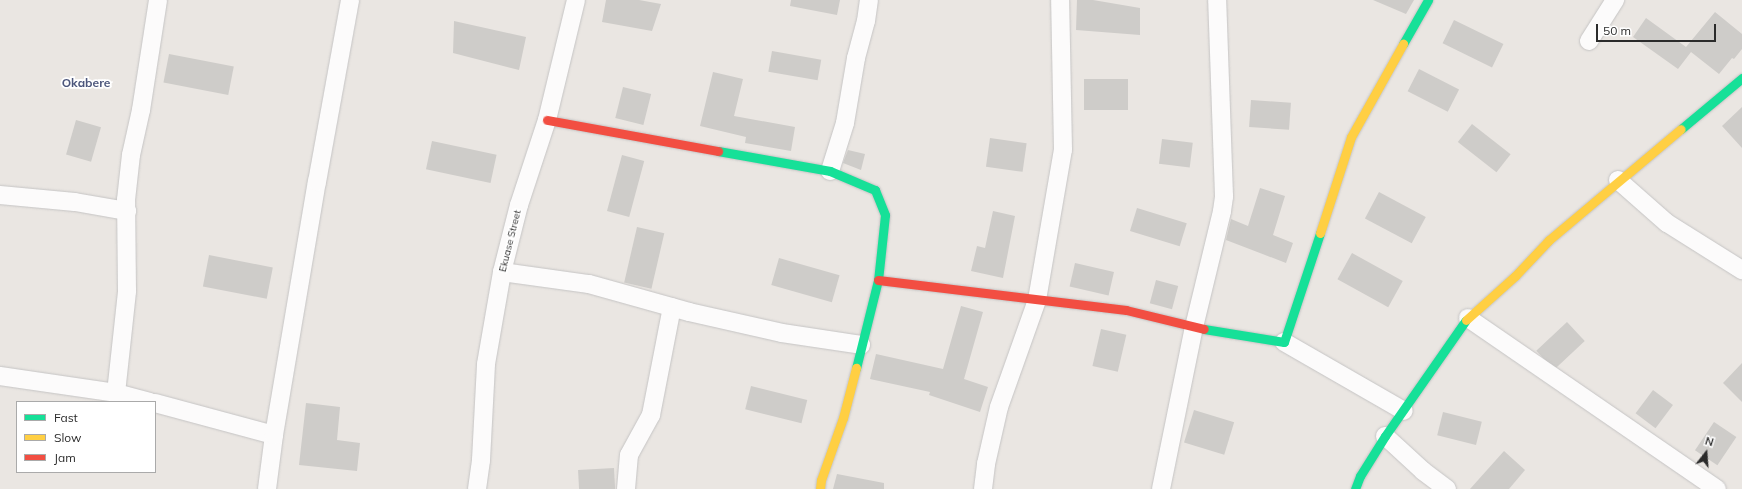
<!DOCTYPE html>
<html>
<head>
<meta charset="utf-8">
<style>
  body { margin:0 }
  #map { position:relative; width:1742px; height:489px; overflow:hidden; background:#eae6e2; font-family:Mulish,sans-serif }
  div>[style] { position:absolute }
  .building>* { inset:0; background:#ceccc9; transform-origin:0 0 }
  .roads { filter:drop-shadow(0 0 1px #c5c4c4) drop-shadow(0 0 1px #c5c4c4) }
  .street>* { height:18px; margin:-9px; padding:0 9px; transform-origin:9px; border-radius:9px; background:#fcfbfb }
  .fast>* { height:9px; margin:-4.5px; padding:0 4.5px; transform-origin:4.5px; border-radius:4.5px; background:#16e098 }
  .slow>* { height:9px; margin:-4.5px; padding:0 4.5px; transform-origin:4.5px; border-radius:4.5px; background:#ffcf43 }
  .jam>* { height:9px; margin:-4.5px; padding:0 4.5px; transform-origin:4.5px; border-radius:4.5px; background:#f24e42 }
  span { translate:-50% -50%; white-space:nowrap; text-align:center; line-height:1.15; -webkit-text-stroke:3.5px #fff; paint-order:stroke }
  .street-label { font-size:10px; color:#2b2b2b }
  .quarter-label { font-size:12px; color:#4c567b; font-weight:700 }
  .legend { position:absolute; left:16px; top:401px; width:140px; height:72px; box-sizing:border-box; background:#fff; border:1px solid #aaa; margin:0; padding:5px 7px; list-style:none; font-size:12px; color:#2b2b2b }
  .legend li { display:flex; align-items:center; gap:8px; height:20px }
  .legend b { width:20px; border:1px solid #aaa }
  .north { position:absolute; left:1686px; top:433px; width:40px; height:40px; -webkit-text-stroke:3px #fff; paint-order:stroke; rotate:17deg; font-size:11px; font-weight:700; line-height:16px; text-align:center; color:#2b2b2b }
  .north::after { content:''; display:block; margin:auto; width:14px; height:18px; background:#2b2b2b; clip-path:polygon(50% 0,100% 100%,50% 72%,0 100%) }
  .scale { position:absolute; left:1596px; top:24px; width:120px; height:18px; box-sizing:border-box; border:2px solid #2b2b2b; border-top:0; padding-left:5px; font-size:12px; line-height:14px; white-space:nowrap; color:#2b2b2b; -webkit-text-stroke:3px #fff; paint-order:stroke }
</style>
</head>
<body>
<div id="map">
  <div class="building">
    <div style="clip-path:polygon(606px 0,639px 0,661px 4px,652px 31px,602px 22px)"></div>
    <div style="clip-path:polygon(791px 0,840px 0,837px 15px,790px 6px)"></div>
    <div style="clip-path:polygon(1077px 0,1093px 0,1140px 8px,1140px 35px,1076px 30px)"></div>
    <div style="clip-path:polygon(1373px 0,1414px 0,1406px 14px)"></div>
    <div style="clip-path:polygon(1715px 12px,1742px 34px,1742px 49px,1734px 59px,1732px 58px,1719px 74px,1691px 52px,1678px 69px,1633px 37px,1646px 18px,1686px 47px)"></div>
    <div style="left:1454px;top:20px;width:55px;height:26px;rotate:26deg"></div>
    <div style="clip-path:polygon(454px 21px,526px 37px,519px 70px,453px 53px)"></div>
    <div style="left:772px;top:51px;width:50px;height:21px;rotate:10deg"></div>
    <div style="left:169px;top:54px;width:66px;height:29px;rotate:11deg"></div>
    <div style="left:1419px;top:69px;width:45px;height:25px;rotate:27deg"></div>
    <div style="clip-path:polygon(713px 72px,743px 79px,734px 116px,795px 127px,791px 151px,745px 143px,746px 137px,700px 126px)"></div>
    <div style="left:1084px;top:79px;width:44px;height:31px"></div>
    <div style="left:623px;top:87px;width:29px;height:32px;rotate:14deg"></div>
    <div style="left:1251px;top:100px;width:40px;height:27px;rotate:4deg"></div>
    <div style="clip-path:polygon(1742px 107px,1742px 148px,1722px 126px)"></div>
    <div style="left:76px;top:120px;width:26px;height:36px;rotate:16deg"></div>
    <div style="left:1472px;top:124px;width:49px;height:23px;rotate:38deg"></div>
    <div style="left:990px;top:138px;width:37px;height:29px;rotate:8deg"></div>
    <div style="left:1162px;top:139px;width:31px;height:25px;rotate:7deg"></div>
    <div style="left:432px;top:141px;width:66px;height:29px;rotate:12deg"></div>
    <div style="clip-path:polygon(848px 150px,865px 154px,861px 170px,843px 163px)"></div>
    <div style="left:622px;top:155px;width:23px;height:58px;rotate:15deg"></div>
    <div style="clip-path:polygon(1260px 188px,1285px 196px,1273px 235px,1293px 243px,1286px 263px,1226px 240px,1231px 219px,1248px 226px)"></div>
    <div style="left:1379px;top:192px;width:53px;height:30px;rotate:28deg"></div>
    <div style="left:1137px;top:208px;width:52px;height:24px;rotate:17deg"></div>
    <div style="clip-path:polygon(993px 211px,1015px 216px,1003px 278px,971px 271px,977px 246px,985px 248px)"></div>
    <div style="left:637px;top:227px;width:28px;height:57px;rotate:13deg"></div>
    <div style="left:1352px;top:253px;width:58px;height:30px;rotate:29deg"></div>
    <div style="left:209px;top:255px;width:65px;height:32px;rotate:11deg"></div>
    <div style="left:779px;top:258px;width:63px;height:28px;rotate:16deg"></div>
    <div style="left:1075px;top:263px;width:40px;height:24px;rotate:13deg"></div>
    <div style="left:1156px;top:280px;width:23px;height:24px;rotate:15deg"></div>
    <div style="clip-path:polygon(961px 306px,983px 312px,964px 379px,988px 387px,980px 412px,929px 395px,930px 392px,870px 379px,876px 354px,943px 369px)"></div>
    <div style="left:1567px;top:322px;width:26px;height:42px;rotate:47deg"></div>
    <div style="left:1101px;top:329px;width:26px;height:38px;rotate:13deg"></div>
    <div style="clip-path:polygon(1742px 363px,1742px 402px,1723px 383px)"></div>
    <div style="left:751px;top:386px;width:58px;height:24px;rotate:14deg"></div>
    <div style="left:1653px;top:390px;width:25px;height:29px;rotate:37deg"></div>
    <div style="clip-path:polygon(306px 403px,340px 407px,337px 440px,360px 443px,357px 471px,299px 465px)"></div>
    <div style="left:1194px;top:410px;width:42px;height:34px;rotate:17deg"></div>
    <div style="left:1443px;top:412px;width:40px;height:24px;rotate:14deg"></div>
    <div style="left:1714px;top:422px;width:27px;height:34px;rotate:34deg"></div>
    <div style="clip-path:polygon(1504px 451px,1525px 470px,1509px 489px,1470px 489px)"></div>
    <div style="left:614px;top:468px;width:21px;height:36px;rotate:87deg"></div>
    <div style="clip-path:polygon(837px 474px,884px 483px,884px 489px,833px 489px)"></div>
  </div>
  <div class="roads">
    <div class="street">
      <div style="left:1589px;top:41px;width:49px;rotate:-57.6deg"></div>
      <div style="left:830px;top:171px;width:50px;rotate:-72.6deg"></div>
      <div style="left:845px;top:123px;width:66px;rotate:-80.4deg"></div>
      <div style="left:856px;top:58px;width:38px;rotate:-75deg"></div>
      <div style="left:866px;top:21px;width:21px;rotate:-82deg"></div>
      <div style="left:1618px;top:180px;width:65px;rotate:41.3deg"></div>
      <div style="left:1667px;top:223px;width:89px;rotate:32.1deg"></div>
      <div style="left:0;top:195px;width:75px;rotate:5.3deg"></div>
      <div style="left:75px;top:202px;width:53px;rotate:9.8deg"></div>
      <div style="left:502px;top:272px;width:88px;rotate:7.9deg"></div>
      <div style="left:589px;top:284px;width:104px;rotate:15.6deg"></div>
      <div style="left:689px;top:312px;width:95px;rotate:12.7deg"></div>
      <div style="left:782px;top:333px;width:80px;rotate:8.6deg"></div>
      <div style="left:1468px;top:318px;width:302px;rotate:34.5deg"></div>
      <div style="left:1284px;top:342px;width:138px;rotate:29.9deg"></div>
      <div style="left:0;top:376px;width:117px;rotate:8.3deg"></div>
      <div style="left:116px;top:393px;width:35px;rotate:15deg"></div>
      <div style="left:116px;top:393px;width:103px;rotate:-83.8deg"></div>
      <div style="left:127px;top:291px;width:91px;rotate:-90.6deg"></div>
      <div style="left:126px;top:200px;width:45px;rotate:-83.7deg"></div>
      <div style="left:131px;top:155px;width:46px;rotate:-77.5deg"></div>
      <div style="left:141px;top:110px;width:111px;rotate:-81.2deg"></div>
      <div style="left:155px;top:403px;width:123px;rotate:15.1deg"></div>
      <div style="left:1385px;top:436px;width:52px;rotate:42.6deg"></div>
      <div style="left:1423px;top:471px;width:30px;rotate:37deg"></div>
      <div style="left:267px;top:489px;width:54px;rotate:-82.6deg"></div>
      <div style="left:274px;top:435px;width:257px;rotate:-80.4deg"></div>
      <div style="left:317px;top:182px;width:185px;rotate:-79.7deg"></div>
      <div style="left:477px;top:489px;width:29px;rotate:-82deg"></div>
      <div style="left:481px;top:460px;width:96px;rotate:-87deg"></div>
      <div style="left:486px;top:364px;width:93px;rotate:-80.1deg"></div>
      <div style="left:502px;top:272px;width:69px;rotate:-75.8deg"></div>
      <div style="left:519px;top:205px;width:89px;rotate:-71.8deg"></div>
      <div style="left:547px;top:120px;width:123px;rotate:-76.4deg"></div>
      <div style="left:626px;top:489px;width:34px;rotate:-85deg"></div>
      <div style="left:629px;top:455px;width:46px;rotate:-61.2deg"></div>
      <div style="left:651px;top:415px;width:110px;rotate:-79deg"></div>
      <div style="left:983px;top:489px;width:25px;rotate:-83deg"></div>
      <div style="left:986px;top:464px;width:58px;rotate:-77.2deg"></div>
      <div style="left:999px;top:407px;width:114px;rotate:-70.4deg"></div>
      <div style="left:1037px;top:300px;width:152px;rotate:-80.2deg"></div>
      <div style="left:1063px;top:150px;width:150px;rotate:-91.1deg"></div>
      <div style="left:1161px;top:489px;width:165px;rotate:-78.5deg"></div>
      <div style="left:1194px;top:327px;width:119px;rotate:-76.4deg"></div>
      <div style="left:1222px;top:211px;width:15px;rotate:-82deg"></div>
      <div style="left:1224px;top:196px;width:196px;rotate:-92deg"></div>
    </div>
    <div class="fast">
      <div style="left:1403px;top:44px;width:51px;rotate:-60.4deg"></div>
      <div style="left:1681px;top:129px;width:80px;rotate:-39.9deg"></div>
      <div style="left:718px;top:151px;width:114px;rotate:10.1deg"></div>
      <div style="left:830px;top:171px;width:49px;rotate:22.9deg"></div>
      <div style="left:875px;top:190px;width:27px;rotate:68deg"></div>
      <div style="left:885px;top:215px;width:65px;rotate:96.1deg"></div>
      <div style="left:878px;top:280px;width:91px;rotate:104deg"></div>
      <div style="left:1204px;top:329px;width:81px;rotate:9.2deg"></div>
      <div style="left:1284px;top:342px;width:115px;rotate:-71.7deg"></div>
      <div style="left:1355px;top:489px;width:14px;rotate:-69deg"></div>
      <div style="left:1360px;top:476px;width:47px;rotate:-58deg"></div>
      <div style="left:1385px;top:436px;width:141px;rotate:-55.1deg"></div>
    </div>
    <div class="slow">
      <div style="left:1320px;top:233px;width:101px;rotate:-72.1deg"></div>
      <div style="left:1351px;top:137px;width:107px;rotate:-60.8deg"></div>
      <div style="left:1466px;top:320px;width:66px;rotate:-41.9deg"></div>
      <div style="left:1515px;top:276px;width:50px;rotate:-46.6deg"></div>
      <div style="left:1549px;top:240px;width:172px;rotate:-40.1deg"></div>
      <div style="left:820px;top:489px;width:9px;rotate:-84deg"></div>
      <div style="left:821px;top:480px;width:66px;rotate:-70.5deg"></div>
      <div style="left:843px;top:418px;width:52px;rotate:-75.4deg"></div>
    </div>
    <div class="jam">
      <div style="left:547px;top:120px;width:174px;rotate:10.3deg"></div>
      <div style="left:878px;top:280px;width:250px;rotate:6.9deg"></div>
      <div style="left:1126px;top:310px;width:80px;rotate:13.7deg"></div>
    </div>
  </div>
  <div class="street-label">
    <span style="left:510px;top:241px;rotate:-76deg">Ekuase Street</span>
  </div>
  <div class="quarter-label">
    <span style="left:86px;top:83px">Okabere</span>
  </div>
  <ul class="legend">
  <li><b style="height:5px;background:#16e098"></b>Fast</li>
  <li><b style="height:5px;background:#ffcf43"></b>Slow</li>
  <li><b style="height:5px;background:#f24e42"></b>Jam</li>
  </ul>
  <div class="north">N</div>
  <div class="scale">50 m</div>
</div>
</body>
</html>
